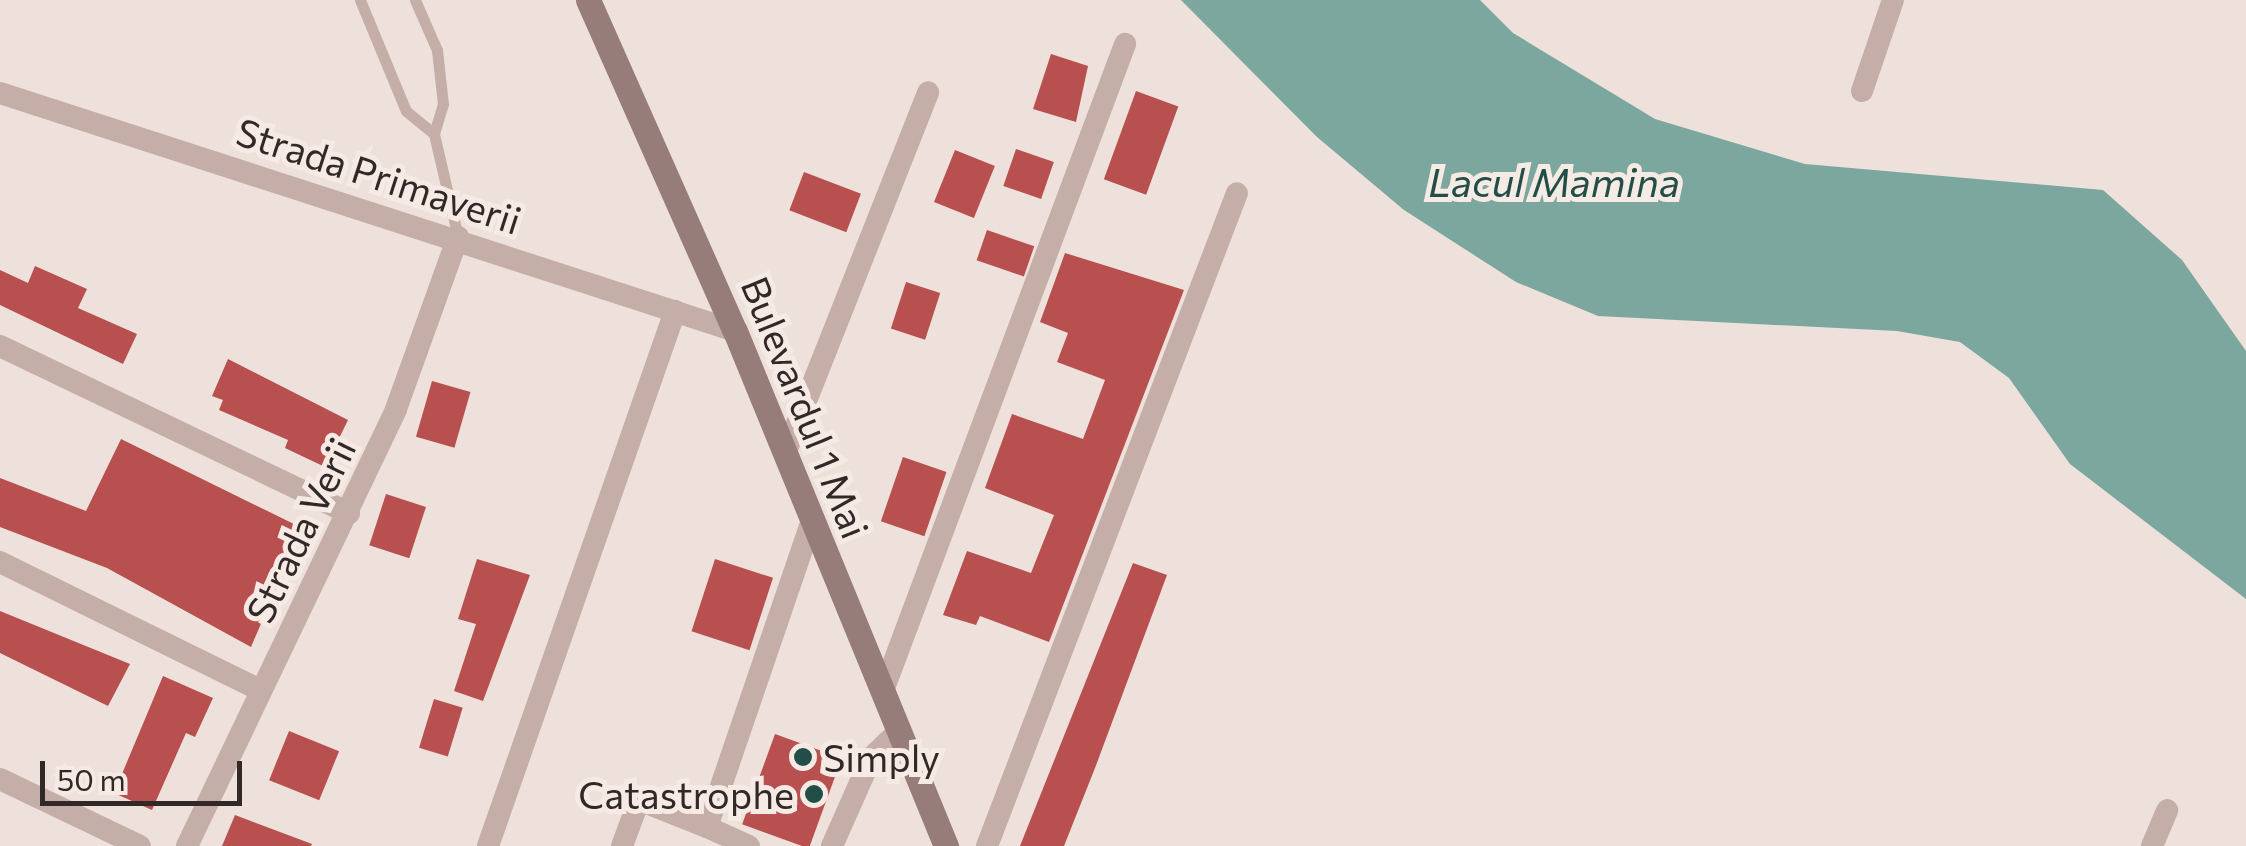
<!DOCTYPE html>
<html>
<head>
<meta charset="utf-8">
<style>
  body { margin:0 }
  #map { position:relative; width:2246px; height:846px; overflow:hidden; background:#eee0da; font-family:Commissioner,sans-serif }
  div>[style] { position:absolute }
  .water>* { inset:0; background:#7ca79f }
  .building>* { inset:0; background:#b7504e; transform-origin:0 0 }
  .service>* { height:11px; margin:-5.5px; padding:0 5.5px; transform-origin:5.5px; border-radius:5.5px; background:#c4aea7 }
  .minor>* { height:22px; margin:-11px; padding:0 11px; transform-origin:11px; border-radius:11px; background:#c4aea7 }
  .secondary>* { height:25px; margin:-12.5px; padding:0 12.5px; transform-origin:12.5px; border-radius:12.5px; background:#977d79 }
  .dots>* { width:28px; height:28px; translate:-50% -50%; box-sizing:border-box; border:5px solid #f6eae5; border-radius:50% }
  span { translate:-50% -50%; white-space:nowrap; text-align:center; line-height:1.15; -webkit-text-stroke:10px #f6eae5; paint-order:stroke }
  .street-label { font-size:38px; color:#322827 }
  .poi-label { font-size:38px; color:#322827 }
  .left { translate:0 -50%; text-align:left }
  .right { translate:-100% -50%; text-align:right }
  .water-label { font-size:40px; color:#214e47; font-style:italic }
  .scale { position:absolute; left:40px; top:761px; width:202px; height:45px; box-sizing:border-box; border:5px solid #322827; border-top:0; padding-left:12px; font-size:30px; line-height:35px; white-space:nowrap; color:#322827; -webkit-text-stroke:8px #f6eae5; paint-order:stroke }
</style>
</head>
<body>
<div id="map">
  <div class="water">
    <div style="clip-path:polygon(1181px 0,1480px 0,1513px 33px,1655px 119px,1805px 164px,2103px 190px,2182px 260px,2246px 351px,2246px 599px,2070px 464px,2009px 378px,1960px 342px,1897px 331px,1598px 316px,1516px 282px,1404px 210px,1317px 137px)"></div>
  </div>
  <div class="building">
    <div style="clip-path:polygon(1051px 54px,1088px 66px,1076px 122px,1033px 109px)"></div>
    <div style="left:1136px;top:91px;width:45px;height:94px;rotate:20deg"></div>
    <div style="left:1016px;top:149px;width:40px;height:39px;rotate:19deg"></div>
    <div style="left:955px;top:150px;width:43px;height:56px;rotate:22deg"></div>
    <div style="left:804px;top:172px;width:61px;height:41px;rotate:21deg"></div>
    <div style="left:987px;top:230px;width:50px;height:32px;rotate:19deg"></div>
    <div style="clip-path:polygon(1065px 253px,1184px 290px,1049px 642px,980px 616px,976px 625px,943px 615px,967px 551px,1031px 573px,1054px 515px,985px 488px,1012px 414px,1083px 439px,1105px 380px,1057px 362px,1068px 333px,1040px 322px)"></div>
    <div style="clip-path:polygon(35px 266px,87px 289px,78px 308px,137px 334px,123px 364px,0 305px,0 270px,28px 283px)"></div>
    <div style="left:906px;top:282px;width:36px;height:49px;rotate:18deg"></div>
    <div style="clip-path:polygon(228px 359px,348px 420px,325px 467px,285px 448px,288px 440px,219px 410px,223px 400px,212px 396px)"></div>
    <div style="left:432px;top:381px;width:40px;height:58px;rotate:16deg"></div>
    <div style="clip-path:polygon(121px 439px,302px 528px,251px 647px,107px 568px,0 527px,0 478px,86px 511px)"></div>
    <div style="left:903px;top:457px;width:46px;height:68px;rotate:19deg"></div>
    <div style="left:386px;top:494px;width:42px;height:54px;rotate:18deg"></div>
    <div style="clip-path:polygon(477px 559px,530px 575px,483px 701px,454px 691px,476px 624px,458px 619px)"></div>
    <div style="left:715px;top:559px;width:61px;height:76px;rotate:18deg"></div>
    <div style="clip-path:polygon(1133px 563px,1167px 575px,1095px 768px,1064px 846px,1020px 846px)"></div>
    <div style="clip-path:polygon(0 611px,130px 664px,108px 706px,0 653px)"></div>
    <div style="clip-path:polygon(163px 676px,213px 698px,195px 737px,186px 733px,152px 810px,114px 793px)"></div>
    <div style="left:434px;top:699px;width:30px;height:51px;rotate:17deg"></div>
    <div style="left:289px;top:731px;width:54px;height:53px;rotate:22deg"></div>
    <div style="left:775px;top:734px;width:71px;height:96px;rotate:20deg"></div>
    <div style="clip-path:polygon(235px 815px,312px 844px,311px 846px,222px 846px)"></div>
  </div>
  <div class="service">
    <div style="left:360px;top:0;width:120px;rotate:67.5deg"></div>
    <div style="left:406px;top:111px;width:36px;rotate:39deg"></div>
    <div style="left:415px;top:0;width:55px;rotate:66.3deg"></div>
    <div style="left:437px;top:50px;width:54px;rotate:83.7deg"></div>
    <div style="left:443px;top:104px;width:31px;rotate:107deg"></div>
    <div style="left:434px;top:134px;width:106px;rotate:76.9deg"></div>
  </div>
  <div class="minor">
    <div style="left:1862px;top:91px;width:96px;rotate:-71.2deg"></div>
    <div style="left:0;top:93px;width:773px;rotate:17.94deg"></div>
    <div style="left:0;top:346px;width:387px;rotate:25.6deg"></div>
    <div style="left:785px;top:454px;width:389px;rotate:-68.4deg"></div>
    <div style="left:0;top:562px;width:290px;rotate:26.2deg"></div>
    <div style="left:883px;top:691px;width:691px;rotate:-69.49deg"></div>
    <div style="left:0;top:779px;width:155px;rotate:25.6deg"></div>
    <div style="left:707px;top:827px;width:46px;rotate:24.3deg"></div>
    <div style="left:187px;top:846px;width:484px;rotate:-64.4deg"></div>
    <div style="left:396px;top:409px;width:183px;rotate:-70.2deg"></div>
    <div style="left:488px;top:846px;width:567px;rotate:-70.73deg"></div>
    <div style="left:622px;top:846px;width:49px;rotate:-69.7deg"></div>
    <div style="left:639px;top:800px;width:73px;rotate:21.7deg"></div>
    <div style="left:707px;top:827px;width:324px;rotate:-71.1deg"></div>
    <div style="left:832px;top:846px;width:96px;rotate:-66.1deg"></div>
    <div style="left:871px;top:758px;width:39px;rotate:-44deg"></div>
    <div style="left:987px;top:846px;width:699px;rotate:-69.05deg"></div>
    <div style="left:2152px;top:846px;width:39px;rotate:-67deg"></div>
  </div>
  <div class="secondary">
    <div style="left:588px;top:0;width:362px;rotate:66.1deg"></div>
    <div style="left:735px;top:331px;width:557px;rotate:67.72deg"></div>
  </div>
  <div class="dots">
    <div style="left:803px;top:757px;background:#214e47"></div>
    <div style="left:814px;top:794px;background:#214e47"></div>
  </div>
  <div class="street-label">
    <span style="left:379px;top:175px;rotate:18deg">Strada Primaverii</span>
    <span style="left:806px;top:407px;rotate:68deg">Bulevardul 1 Mai</span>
    <span style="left:300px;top:530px;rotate:-64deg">Strada Verii</span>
  </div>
  <div class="poi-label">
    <span class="left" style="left:823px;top:757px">Simply</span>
    <span class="right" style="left:794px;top:794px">Catastrophe</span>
  </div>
  <div class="water-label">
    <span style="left:1554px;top:181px">Lacul Mamina</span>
  </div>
  <div class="scale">50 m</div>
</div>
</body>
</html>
